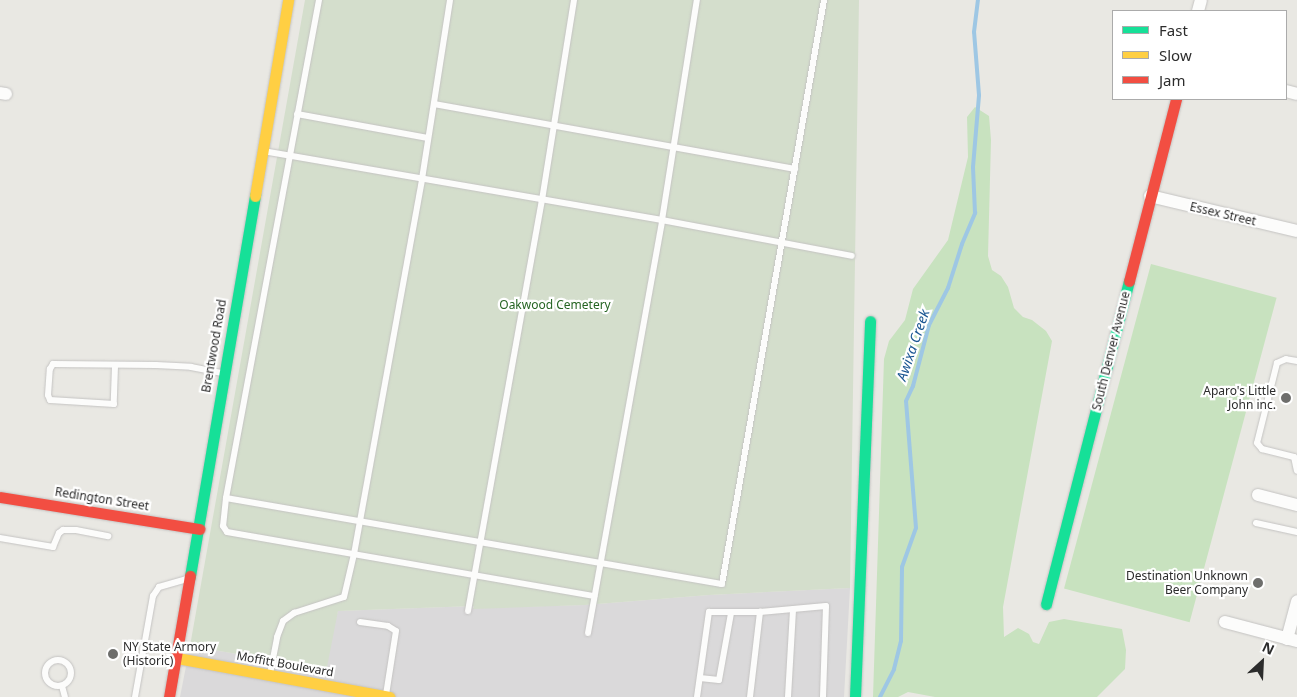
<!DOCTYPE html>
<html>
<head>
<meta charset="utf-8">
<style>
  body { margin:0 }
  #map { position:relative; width:1297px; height:697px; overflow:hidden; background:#e9e8e3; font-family:"Noto Sans",sans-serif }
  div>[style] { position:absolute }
  .industrial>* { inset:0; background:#dad9da }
  .green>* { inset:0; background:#c8e2bf; transform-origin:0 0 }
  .cemetery>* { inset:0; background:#d4decc }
  .stream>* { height:4px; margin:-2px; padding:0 2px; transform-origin:2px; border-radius:2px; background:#9ec7e4 }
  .roads { filter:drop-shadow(0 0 1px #c4c3c2) drop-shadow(0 0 1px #c4c3c2) }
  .lane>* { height:6px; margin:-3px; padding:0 3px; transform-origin:3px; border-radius:3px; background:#fcfcfb }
  .lane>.ring { margin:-3px; padding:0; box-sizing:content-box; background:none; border:6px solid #fcfcfb; border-radius:50% }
  .street>* { height:12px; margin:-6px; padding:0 6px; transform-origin:6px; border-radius:6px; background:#fcfcfb }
  .fast>* { height:11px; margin:-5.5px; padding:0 5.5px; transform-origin:5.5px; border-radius:5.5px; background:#16e098 }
  .slow>* { height:11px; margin:-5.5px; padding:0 5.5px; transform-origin:5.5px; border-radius:5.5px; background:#ffcf43 }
  .jam>* { height:11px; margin:-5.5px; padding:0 5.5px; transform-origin:5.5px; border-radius:5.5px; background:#f24e42 }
  .dots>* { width:14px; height:14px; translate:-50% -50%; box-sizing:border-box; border:2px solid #fff; border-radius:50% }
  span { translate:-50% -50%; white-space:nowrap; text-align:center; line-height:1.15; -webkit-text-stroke:4.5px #fff; paint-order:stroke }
  .street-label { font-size:12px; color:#2c2c2c }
  .park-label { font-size:12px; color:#256422 }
  .poi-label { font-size:12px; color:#2c2c2c }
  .right { translate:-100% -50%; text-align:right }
  .left { translate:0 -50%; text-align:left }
  .water-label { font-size:14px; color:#1b5692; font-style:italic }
  .legend { position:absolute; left:1112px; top:10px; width:175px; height:90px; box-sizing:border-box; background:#fff; border:1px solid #ababab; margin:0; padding:6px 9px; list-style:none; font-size:15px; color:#2c2c2c }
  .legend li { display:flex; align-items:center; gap:10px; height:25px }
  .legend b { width:25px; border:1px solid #ababab }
  .north { position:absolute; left:1237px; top:637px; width:50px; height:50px; -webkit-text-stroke:4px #fff; paint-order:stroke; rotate:25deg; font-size:14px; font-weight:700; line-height:20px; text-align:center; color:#2c2c2c }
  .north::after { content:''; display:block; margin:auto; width:18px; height:22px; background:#2c2c2c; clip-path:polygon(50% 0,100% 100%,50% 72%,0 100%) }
</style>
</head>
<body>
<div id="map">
  <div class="industrial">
    <div style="clip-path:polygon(850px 588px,844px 697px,180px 697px,190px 646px,320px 668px,338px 611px,474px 606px,473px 608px,585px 605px,709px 595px)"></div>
  </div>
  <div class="green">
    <div style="clip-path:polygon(975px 107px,989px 116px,991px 140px,988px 256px,992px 270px,1001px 276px,1008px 287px,1014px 308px,1023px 317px,1032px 320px,1046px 331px,1052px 341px,1003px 607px,1004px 637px,1018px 628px,1029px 634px,1033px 642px,1039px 644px,1049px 622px,1064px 619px,1122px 629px,1126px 650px,1125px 669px,1097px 697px,935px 697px,908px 692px,898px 697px,873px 697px,884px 359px,889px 341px,905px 320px,913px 289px,948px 240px,968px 157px,967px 117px)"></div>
    <div style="left:1151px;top:264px;width:130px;height:336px;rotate:15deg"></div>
  </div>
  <div class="cemetery">
    <div style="clip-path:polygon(305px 0,859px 0,850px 588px,709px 595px,585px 605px,473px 609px,474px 606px,338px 611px,327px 667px,320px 668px,190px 646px)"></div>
  </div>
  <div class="stream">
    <div style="left:880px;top:697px;width:31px;rotate:-63deg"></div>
    <div style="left:894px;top:669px;width:29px;rotate:-76deg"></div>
    <div style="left:901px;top:641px;width:74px;rotate:-89.2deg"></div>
    <div style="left:902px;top:567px;width:41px;rotate:-70.3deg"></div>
    <div style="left:916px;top:528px;width:127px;rotate:-94.5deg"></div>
    <div style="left:906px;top:401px;width:17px;rotate:-65deg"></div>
    <div style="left:913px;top:386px;width:63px;rotate:-75.3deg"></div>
    <div style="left:929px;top:325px;width:42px;rotate:-62.8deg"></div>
    <div style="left:948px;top:288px;width:46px;rotate:-72.3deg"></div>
    <div style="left:962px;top:244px;width:34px;rotate:-67deg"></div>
    <div style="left:975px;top:213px;width:46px;rotate:-92.5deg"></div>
    <div style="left:973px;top:167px;width:72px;rotate:-85.2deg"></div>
    <div style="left:979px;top:95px;width:63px;rotate:-94.5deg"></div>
    <div style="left:974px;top:32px;width:32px;rotate:-83deg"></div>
  </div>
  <div class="roads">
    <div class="lane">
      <div style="left:319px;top:0;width:507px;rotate:100.58deg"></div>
      <div style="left:226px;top:498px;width:28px;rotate:96deg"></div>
      <div style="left:223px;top:526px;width:7px;rotate:56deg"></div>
      <div style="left:227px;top:532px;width:373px;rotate:9.9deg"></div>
      <div style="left:434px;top:104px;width:367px;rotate:10.2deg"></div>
      <div style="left:297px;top:114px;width:133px;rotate:10.4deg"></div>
      <div style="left:263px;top:151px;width:405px;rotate:9.8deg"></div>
      <div style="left:662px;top:220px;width:193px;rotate:10.7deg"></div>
      <div style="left:1297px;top:361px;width:11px;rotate:-170deg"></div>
      <div style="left:1286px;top:359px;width:10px;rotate:156deg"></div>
      <div style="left:1277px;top:363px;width:82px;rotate:104deg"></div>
      <div style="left:1257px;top:443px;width:8px;rotate:50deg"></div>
      <div style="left:1262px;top:449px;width:33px;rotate:14deg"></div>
      <div style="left:1294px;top:457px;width:14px;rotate:78deg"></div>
      <div style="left:115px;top:366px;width:38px;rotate:92deg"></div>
      <div style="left:114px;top:404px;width:64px;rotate:-176.4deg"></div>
      <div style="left:50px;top:400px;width:5px;rotate:-112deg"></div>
      <div style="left:48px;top:395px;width:26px;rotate:-86deg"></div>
      <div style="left:50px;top:369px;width:6px;rotate:-59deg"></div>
      <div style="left:53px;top:364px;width:103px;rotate:0.6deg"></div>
      <div style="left:156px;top:365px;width:35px;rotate:3deg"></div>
      <div style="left:191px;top:367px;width:32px;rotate:11deg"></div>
      <div style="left:226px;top:498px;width:503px;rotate:9.84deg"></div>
      <div style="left:722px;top:584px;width:593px;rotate:-80.09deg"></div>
      <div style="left:1256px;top:523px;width:42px;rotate:12.4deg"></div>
      <div style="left:0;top:538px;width:54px;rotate:9.6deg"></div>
      <div style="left:53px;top:547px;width:15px;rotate:-67deg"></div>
      <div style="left:59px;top:533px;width:5px;rotate:-37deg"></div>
      <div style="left:63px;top:530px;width:13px"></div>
      <div style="left:76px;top:530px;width:33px;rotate:11deg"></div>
      <div style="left:468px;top:611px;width:418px;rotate:-79.8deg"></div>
      <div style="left:542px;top:200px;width:203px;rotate:-80.9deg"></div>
      <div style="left:360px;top:622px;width:28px;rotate:8deg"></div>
      <div style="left:388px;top:626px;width:9px;rotate:32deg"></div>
      <div style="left:396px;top:631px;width:65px;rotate:98.9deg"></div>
      <div style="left:588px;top:633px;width:420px;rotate:-79.8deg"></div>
      <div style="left:662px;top:220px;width:223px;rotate:-81deg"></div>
      <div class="ring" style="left:45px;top:660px;width:20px;height:20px"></div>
      <div style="left:270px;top:674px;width:38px;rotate:-79deg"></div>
      <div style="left:277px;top:637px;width:17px;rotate:-69deg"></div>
      <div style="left:283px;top:621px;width:14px;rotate:-36deg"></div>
      <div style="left:294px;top:613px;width:52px;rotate:-17.7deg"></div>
      <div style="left:344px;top:597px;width:44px;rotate:-76.9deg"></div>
      <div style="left:354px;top:554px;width:381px;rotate:-79.7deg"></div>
      <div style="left:422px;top:179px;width:181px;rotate:-81.1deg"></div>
      <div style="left:700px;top:678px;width:19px;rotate:6deg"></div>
      <div style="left:719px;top:680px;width:68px;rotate:-79.8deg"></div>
      <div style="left:62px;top:686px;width:11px;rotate:75deg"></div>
      <div style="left:135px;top:697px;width:103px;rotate:-79.9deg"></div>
      <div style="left:153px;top:596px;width:11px;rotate:-56deg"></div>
      <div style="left:159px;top:587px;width:29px;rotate:-16deg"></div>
      <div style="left:697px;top:697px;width:86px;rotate:-82deg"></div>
      <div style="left:709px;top:612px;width:51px"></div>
      <div style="left:760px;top:612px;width:66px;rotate:-5.2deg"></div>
      <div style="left:826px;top:606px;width:91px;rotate:91.9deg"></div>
      <div style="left:750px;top:697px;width:86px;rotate:-83.3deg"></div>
      <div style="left:788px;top:697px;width:88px;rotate:-86.7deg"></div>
    </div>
    <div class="street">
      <div style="left:1198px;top:11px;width:11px;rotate:-75deg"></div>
      <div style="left:1286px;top:91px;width:11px;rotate:15deg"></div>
      <div style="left:0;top:93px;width:6px;rotate:9deg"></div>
      <div style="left:1150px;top:196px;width:151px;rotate:13.4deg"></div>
      <div style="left:1258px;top:495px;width:40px;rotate:14.4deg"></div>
      <div style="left:1225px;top:622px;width:74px;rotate:14.8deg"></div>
      <div style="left:1287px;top:639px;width:39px;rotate:-75deg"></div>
    </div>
    <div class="fast">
      <div style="left:190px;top:576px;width:386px;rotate:-80.3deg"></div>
      <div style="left:1046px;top:604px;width:333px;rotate:-75.6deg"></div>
      <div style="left:855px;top:697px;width:376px;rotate:-87.7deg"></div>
    </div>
    <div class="slow">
      <div style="left:255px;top:196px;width:199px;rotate:-80.4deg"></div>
      <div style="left:177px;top:658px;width:216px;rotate:10.4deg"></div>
    </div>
    <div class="jam">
      <div style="left:1129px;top:281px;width:188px;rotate:-75.5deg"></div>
      <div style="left:0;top:497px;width:202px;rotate:9.1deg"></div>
      <div style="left:169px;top:697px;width:123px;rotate:-80.2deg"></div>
    </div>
  </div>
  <div class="dots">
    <div style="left:1286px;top:398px;background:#6e6e6c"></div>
    <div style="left:1258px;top:583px;background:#6e6e6c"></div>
    <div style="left:113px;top:654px;background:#6e6e6c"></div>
  </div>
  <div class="street-label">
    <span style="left:1223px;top:214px;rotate:13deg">Essex Street</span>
    <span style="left:214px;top:346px;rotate:-80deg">Brentwood Road</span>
    <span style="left:1111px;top:351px;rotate:-76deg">South Denver Avenue</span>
    <span style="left:102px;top:499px;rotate:9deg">Redington Street</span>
    <span style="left:285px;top:664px;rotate:10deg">Moffitt Boulevard</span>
  </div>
  <div class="park-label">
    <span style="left:555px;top:305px">Oakwood Cemetery</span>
  </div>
  <div class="poi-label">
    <span class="right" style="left:1276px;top:398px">Aparo's Little<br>John inc.</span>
    <span class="right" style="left:1248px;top:583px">Destination Unknown<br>Beer Company</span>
    <span class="left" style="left:123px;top:654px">NY State Armory<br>(Historic)</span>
  </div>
  <div class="water-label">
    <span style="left:913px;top:345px;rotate:-71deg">Awixa Creek</span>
  </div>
  <ul class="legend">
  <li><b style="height:6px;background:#16e098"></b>Fast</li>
  <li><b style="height:6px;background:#ffcf43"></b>Slow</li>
  <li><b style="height:6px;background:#f24e42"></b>Jam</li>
  </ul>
  <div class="north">N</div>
</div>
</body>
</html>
